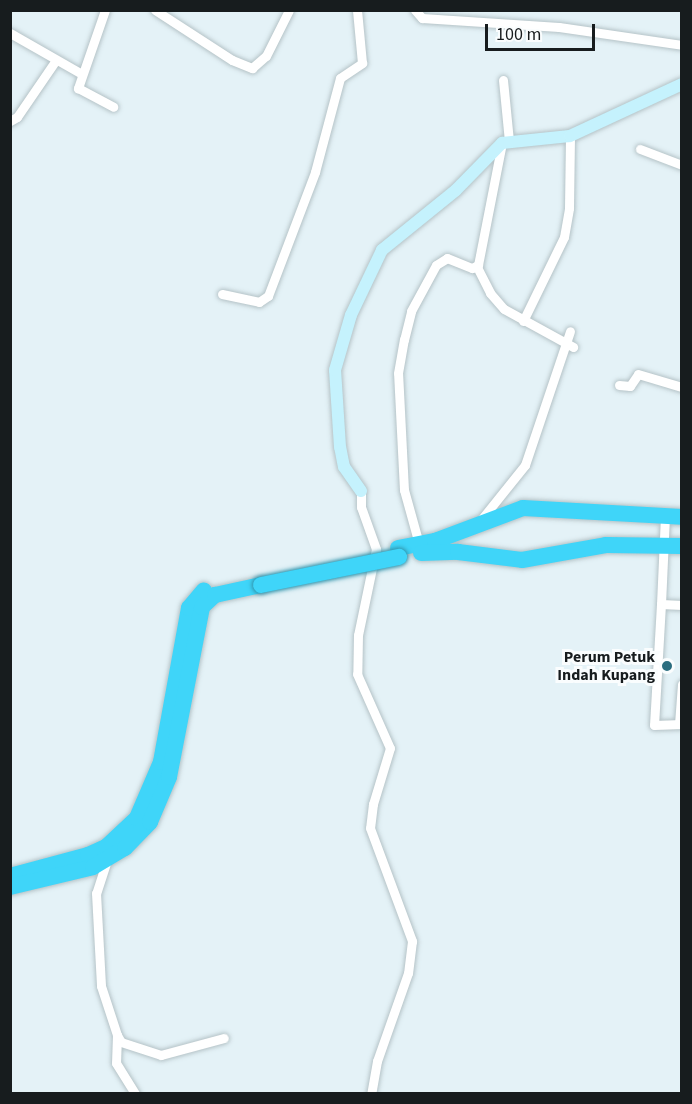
<!DOCTYPE html>
<html>
<head>
<meta charset="utf-8">
<style>
  body { margin:0 }
  #map { position:relative; width:692px; height:1104px; overflow:hidden; background:#e4f2f7; font-family:"Source Sans 3",sans-serif }
  div>[style] { position:absolute }
  .roads { filter:drop-shadow(0 0 2px #b5c3c7) drop-shadow(0 0 2px #b5c3c7) }
  .street>* { height:9px; margin:-4.5px; padding:0 4.5px; transform-origin:4.5px; border-radius:4.5px; background:#fff }
  .secondary>* { height:12px; margin:-6px; padding:0 6px; transform-origin:6px; border-radius:6px; background:#c5f2fd }
  .highway>* { height:16px; margin:-8px; padding:0 8px; transform-origin:8px; border-radius:8px; background:#3fd5f9 }
  .bridges { filter:drop-shadow(0 0 2px #3194ac) drop-shadow(0 0 2px #3194ac) }
  .highway-bridge>* { height:16px; margin:-8px; padding:0 8px; transform-origin:8px; border-radius:8px; background:#3fd5f9 }
  .dots>* { width:16px; height:16px; translate:-50% -50%; box-sizing:border-box; border:3px solid #fafdfe; border-radius:50% }
  span { translate:-50% -50%; white-space:nowrap; text-align:center; line-height:1.15; -webkit-text-stroke:6px #fafdfe; paint-order:stroke }
  .poi-label { font-size:16px; color:#171c1e; font-weight:700 }
  .right { translate:-100% -50%; text-align:right }
  .frame { position:absolute; inset:0; border:12px solid #171c1e; pointer-events:none }
  .scale { position:absolute; left:485px; top:24px; width:110px; height:27px; box-sizing:border-box; border:3px solid #171c1e; border-top:0; padding-left:8px; font-size:18px; line-height:21px; white-space:nowrap; color:#171c1e; -webkit-text-stroke:4px #fafdfe; paint-order:stroke }
</style>
</head>
<body>
<div id="map">
  <div class="roads">
    <div class="street">
      <div style="left:105px;top:10px;width:83px;rotate:109.1deg"></div>
      <div style="left:78px;top:88px;width:40px;rotate:28deg"></div>
      <div style="left:155px;top:10px;width:92px;rotate:33deg"></div>
      <div style="left:232px;top:60px;width:22px;rotate:22deg"></div>
      <div style="left:252px;top:68px;width:18px;rotate:-41deg"></div>
      <div style="left:266px;top:56px;width:51px;rotate:-63.4deg"></div>
      <div style="left:415px;top:10px;width:11px;rotate:49deg"></div>
      <div style="left:422px;top:18px;width:137px;rotate:3.8deg"></div>
      <div style="left:559px;top:27px;width:124px;rotate:8.3deg"></div>
      <div style="left:10px;top:33px;width:83px;rotate:29.7deg"></div>
      <div style="left:503px;top:80px;width:61px;rotate:84.4deg"></div>
      <div style="left:10px;top:121px;width:8px;rotate:-30deg"></div>
      <div style="left:17px;top:117px;width:69px;rotate:-55.6deg"></div>
      <div style="left:640px;top:149px;width:45px;rotate:20.9deg"></div>
      <div style="left:477px;top:267px;width:29px;rotate:63deg"></div>
      <div style="left:490px;top:293px;width:21px;rotate:49deg"></div>
      <div style="left:504px;top:309px;width:79px;rotate:28.8deg"></div>
      <div style="left:222px;top:294px;width:38px;rotate:12deg"></div>
      <div style="left:259px;top:302px;width:11px;rotate:-34deg"></div>
      <div style="left:268px;top:296px;width:133px;rotate:-69.2deg"></div>
      <div style="left:315px;top:172px;width:97px;rotate:-75.1deg"></div>
      <div style="left:340px;top:78px;width:27px;rotate:-34deg"></div>
      <div style="left:362px;top:63px;width:53px;rotate:-95.4deg"></div>
      <div style="left:523px;top:321px;width:93px;rotate:-64deg"></div>
      <div style="left:564px;top:237px;width:29px;rotate:-80deg"></div>
      <div style="left:569px;top:208px;width:72px;rotate:-89.2deg"></div>
      <div style="left:619px;top:385px;width:11px;rotate:5deg"></div>
      <div style="left:630px;top:386px;width:14px;rotate:-56deg"></div>
      <div style="left:638px;top:374px;width:46px;rotate:16.5deg"></div>
      <div style="left:361px;top:491px;width:16px;rotate:90deg"></div>
      <div style="left:361px;top:507px;width:45px;rotate:70.3deg"></div>
      <div style="left:376px;top:549px;width:88px;rotate:101.8deg"></div>
      <div style="left:358px;top:635px;width:39px;rotate:91deg"></div>
      <div style="left:357px;top:674px;width:81px;rotate:66deg"></div>
      <div style="left:390px;top:748px;width:59px;rotate:106.9deg"></div>
      <div style="left:373px;top:804px;width:24px;rotate:97deg"></div>
      <div style="left:370px;top:828px;width:121px;rotate:69.6deg"></div>
      <div style="left:412px;top:941px;width:32px;rotate:97deg"></div>
      <div style="left:408px;top:973px;width:93px;rotate:109.4deg"></div>
      <div style="left:377px;top:1061px;width:34px;rotate:100deg"></div>
      <div style="left:665px;top:516px;width:88px;rotate:92.6deg"></div>
      <div style="left:661px;top:604px;width:21px;rotate:3deg"></div>
      <div style="left:480px;top:521px;width:72px;rotate:-51.2deg"></div>
      <div style="left:525px;top:465px;width:141px;rotate:-71.4deg"></div>
      <div style="left:419px;top:544px;width:56px;rotate:-105.5deg"></div>
      <div style="left:404px;top:490px;width:117px;rotate:-92.9deg"></div>
      <div style="left:398px;top:373px;width:34px;rotate:-80deg"></div>
      <div style="left:404px;top:340px;width:30px;rotate:-76deg"></div>
      <div style="left:411px;top:311px;width:52px;rotate:-61.5deg"></div>
      <div style="left:436px;top:265px;width:13px;rotate:-32deg"></div>
      <div style="left:447px;top:258px;width:27px;rotate:22deg"></div>
      <div style="left:472px;top:268px;width:7px;rotate:-27deg"></div>
      <div style="left:478px;top:265px;width:124px;rotate:-78.9deg"></div>
      <div style="left:661px;top:604px;width:121px;rotate:93.3deg"></div>
      <div style="left:654px;top:725px;width:28px;rotate:-2deg"></div>
      <div style="left:679px;top:724px;width:40px;rotate:-85.7deg"></div>
      <div style="left:107px;top:860px;width:35px;rotate:108deg"></div>
      <div style="left:96px;top:893px;width:93px;rotate:86.9deg"></div>
      <div style="left:101px;top:986px;width:52px;rotate:71.9deg"></div>
      <div style="left:117px;top:1035px;width:28px;rotate:92deg"></div>
      <div style="left:116px;top:1063px;width:36px;rotate:58deg"></div>
      <div style="left:117px;top:1035px;width:8px;rotate:60deg"></div>
      <div style="left:121px;top:1042px;width:42px;rotate:18deg"></div>
      <div style="left:161px;top:1055px;width:65px;rotate:-15.1deg"></div>
    </div>
    <div class="secondary">
      <div style="left:361px;top:491px;width:29px;rotate:-125deg"></div>
      <div style="left:344px;top:467px;width:20px;rotate:-101deg"></div>
      <div style="left:340px;top:447px;width:77px;rotate:-93.7deg"></div>
      <div style="left:335px;top:370px;width:57px;rotate:-73.8deg"></div>
      <div style="left:351px;top:315px;width:72px;rotate:-64.5deg"></div>
      <div style="left:382px;top:250px;width:95px;rotate:-39deg"></div>
      <div style="left:456px;top:190px;width:66px;rotate:-45.6deg"></div>
      <div style="left:502px;top:143px;width:68px;rotate:-5.9deg"></div>
      <div style="left:570px;top:136px;width:123px;rotate:-24.9deg"></div>
    </div>
    <div class="highway">
      <div style="left:398px;top:548px;width:38px;rotate:-11deg"></div>
      <div style="left:435px;top:541px;width:94px;rotate:-20.6deg"></div>
      <div style="left:523px;top:508px;width:159px;rotate:3.2deg"></div>
      <div style="left:421px;top:553px;width:37px;rotate:-2deg"></div>
      <div style="left:458px;top:552px;width:64px;rotate:7.1deg"></div>
      <div style="left:522px;top:560px;width:85px;rotate:-10.1deg"></div>
      <div style="left:606px;top:545px;width:76px;rotate:0.8deg"></div>
      <div style="left:10px;top:876px;width:81px;rotate:-15.1deg"></div>
      <div style="left:88px;top:855px;width:20px;rotate:-24deg"></div>
      <div style="left:106px;top:847px;width:42px;rotate:-43.1deg"></div>
      <div style="left:137px;top:818px;width:61px;rotate:-66.8deg"></div>
      <div style="left:161px;top:762px;width:157px;rotate:-79.7deg"></div>
      <div style="left:189px;top:608px;width:23px;rotate:-50deg"></div>
      <div style="left:10px;top:887px;width:85px;rotate:-13.5deg"></div>
      <div style="left:93px;top:867px;width:37px;rotate:-31deg"></div>
      <div style="left:125px;top:848px;width:36px;rotate:-46deg"></div>
      <div style="left:150px;top:822px;width:49px;rotate:-67.1deg"></div>
      <div style="left:169px;top:777px;width:173px;rotate:-79deg"></div>
      <div style="left:202px;top:607px;width:18px;rotate:-43deg"></div>
      <div style="left:215px;top:595px;width:47px;rotate:-12.3deg"></div>
    </div>
  </div>
  <div class="bridges">
    <div class="highway-bridge">
      <div style="left:261px;top:585px;width:141px;rotate:-11.5deg"></div>
    </div>
  </div>
  <div class="dots">
    <div style="left:667px;top:666px;background:#2a6d7f"></div>
  </div>
  <div class="poi-label">
    <span class="right" style="left:655px;top:666px">Perum Petuk<br>Indah Kupang</span>
  </div>
  <div class="frame"></div>
  <div class="scale">100 m</div>
</div>
</body>
</html>
